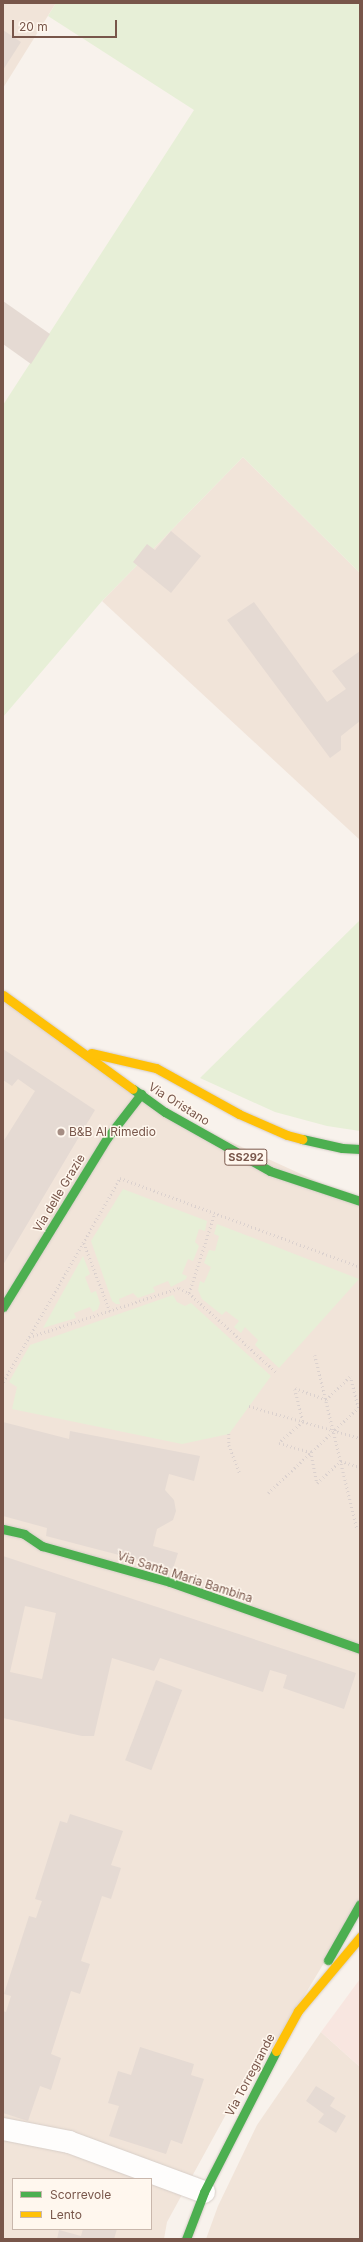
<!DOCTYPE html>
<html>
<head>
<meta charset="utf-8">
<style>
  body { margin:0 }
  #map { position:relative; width:363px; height:2242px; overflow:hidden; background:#f8f2ec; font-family:Inter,sans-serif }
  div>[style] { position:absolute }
  .residential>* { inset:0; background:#f1e4d9 }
  .commercial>* { inset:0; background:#f8e6e0 }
  .green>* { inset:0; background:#e7efd7 }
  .building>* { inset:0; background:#e5dad3; transform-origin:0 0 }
  .path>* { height:2.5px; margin-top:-1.25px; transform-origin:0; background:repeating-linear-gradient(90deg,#dbd1ce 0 1px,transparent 0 4px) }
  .roads { filter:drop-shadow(0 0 1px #d7cec8) drop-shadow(0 0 1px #d7cec8) }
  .street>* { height:22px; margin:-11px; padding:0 11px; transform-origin:11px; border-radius:11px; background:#fefdfc }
  .fast>* { height:9px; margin:-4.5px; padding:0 4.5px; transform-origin:4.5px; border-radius:4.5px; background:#4caf50 }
  .slow>* { height:9px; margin:-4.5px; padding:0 4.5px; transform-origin:4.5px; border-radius:4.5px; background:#ffc107 }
  .dots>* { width:11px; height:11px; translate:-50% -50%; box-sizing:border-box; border:2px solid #fff7ee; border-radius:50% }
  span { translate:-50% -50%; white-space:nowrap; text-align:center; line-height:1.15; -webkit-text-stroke:3px #fff7ee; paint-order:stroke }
  .shield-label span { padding:1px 3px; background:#fff7ee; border:1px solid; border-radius:3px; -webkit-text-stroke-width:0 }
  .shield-label { font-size:11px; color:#78564a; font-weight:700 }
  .street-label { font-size:12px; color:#78564a }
  .poi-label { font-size:12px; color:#78564a }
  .left { translate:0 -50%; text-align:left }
  .frame { position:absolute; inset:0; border:4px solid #78564a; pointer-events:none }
  .legend { position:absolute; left:12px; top:2178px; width:140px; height:52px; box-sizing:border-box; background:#fff7ee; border:1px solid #c9b7ac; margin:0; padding:5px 7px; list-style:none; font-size:12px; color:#78564a }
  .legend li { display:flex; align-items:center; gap:8px; height:20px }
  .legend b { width:20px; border:1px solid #c9b7ac }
  .scale { position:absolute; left:12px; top:20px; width:105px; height:18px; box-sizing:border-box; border:2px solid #78564a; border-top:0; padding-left:5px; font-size:12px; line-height:14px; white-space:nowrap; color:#78564a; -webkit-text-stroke:3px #fff7ee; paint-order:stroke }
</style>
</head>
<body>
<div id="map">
  <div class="residential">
    <div style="clip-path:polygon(3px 3px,56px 3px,3px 88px)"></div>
    <div style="clip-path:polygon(243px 457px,360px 573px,360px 840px,102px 601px)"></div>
    <div style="clip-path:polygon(evenodd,3px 991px,165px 1112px,360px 1201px,360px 1903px,277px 2041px,241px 2087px,167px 2222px,164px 2239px,3px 2239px,3px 991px,13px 2179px,151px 2179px,151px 2229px,13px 2229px,13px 2179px)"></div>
    <div style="clip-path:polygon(321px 2032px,360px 2067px,360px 2239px,206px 2239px,218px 2206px,257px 2125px)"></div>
  </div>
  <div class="commercial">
    <div style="clip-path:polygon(360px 1979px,360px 2067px,321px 2032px)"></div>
  </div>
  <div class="green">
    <div style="clip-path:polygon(56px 3px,360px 3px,360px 573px,243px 457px,102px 601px,3px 717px,3px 405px,194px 110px,48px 16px)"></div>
    <div style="clip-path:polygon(360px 920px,360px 1131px,327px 1126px,275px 1112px,200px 1078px)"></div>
    <div style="clip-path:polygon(123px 1189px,207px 1221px,205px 1231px,199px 1229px,195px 1242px,199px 1246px,193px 1261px,188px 1259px,182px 1274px,187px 1276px,186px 1279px,171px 1287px,168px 1281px,153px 1287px,155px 1292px,138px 1298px,133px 1293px,119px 1299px,120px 1304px,116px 1304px,112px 1301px,91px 1241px)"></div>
    <div style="clip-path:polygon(217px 1224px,359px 1279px,279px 1368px,255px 1345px,258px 1340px,245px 1327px,241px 1333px,234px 1327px,239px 1321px,226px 1311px,222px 1315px,202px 1299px,198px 1290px,200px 1281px,204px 1283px,211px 1267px,204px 1263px,209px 1250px,215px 1251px,219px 1236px,214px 1234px)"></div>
    <div style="clip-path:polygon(83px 1256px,90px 1274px,85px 1277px,91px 1293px,96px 1291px,100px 1303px,98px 1309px,93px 1312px,90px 1307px,74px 1313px,76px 1318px,43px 1328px)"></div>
    <div style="clip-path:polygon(173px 1295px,177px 1302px,185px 1306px,191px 1303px,271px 1376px,229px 1434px,182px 1444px,12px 1409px,17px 1387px,9px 1382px,30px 1345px)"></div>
  </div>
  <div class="building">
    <div style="clip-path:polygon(3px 30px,21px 42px,3px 70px)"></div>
    <div style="clip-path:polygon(3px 301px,50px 334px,31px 364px,3px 344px)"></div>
    <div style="clip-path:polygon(171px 531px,201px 556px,171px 593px,133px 562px,147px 544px,155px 550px)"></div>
    <div style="clip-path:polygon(254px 602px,327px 702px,346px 689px,332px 671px,360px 651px,360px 721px,341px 736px,341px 750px,330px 758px,227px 620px)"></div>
    <div style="clip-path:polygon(3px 1049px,95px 1110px,3px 1265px,3px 1142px,35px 1091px,18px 1079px,12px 1086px,3px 1080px)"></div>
    <div style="clip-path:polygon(3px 1422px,69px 1439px,70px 1431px,200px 1456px,194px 1481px,169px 1474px,165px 1490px,174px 1500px,176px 1511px,173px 1520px,157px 1529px,153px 1546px,178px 1553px,173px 1569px,46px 1536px,47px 1528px,3px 1516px)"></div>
    <div style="clip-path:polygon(evenodd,3px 1556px,356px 1673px,344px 1709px,283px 1688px,287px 1675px,270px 1670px,263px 1692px,160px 1658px,154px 1671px,112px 1658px,94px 1736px,82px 1736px,3px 1718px,3px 1556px,25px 1606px,56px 1613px,42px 1679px,10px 1672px,25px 1606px)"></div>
    <div style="left:156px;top:1680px;width:28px;height:86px;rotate:21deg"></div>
    <div style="clip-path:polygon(70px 1814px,123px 1831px,111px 1865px,121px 1868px,111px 1899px,102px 1896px,81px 1961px,90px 1964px,80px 1994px,71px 1991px,51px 2054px,61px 2058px,51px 2090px,40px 2086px,28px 2121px,3px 2113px,3px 2011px,6px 2012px,11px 1996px,4px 1994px,29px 1916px,36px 1918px,39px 1909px,42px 1901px,35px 1899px,60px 1821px,67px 1823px)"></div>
    <div style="clip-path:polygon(140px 2047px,194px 2064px,191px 2075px,204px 2079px,182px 2144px,171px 2140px,166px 2154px,109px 2136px,119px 2106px,108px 2103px,118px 2071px,131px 2075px)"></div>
    <div style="clip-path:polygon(316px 2086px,335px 2098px,330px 2106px,346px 2116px,336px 2133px,318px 2122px,324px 2114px,306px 2101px)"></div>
    <div style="clip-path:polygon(83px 2229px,117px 2229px,114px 2239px,57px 2239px,59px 2230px,81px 2236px)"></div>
  </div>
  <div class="path">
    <div style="left:84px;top:1243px;width:73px;rotate:69.1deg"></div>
    <div style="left:189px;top:1293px;width:118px;rotate:42.2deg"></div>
    <div style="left:29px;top:1337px;width:183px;rotate:-60.2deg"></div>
    <div style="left:120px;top:1178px;width:256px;rotate:20.3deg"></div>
    <div style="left:315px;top:1355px;width:179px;rotate:76.4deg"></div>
    <div style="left:3px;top:1382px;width:52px;rotate:-60deg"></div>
    <div style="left:29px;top:1337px;width:158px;rotate:-18.1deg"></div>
    <div style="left:179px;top:1288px;width:11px;rotate:27deg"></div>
    <div style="left:189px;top:1293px;width:82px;rotate:-72.2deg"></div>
    <div style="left:249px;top:1406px;width:116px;rotate:16.1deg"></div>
    <div style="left:360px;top:1409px;width:2px;rotate:-153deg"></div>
    <div style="left:358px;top:1408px;width:32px;rotate:-104deg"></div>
    <div style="left:350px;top:1377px;width:33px;rotate:136deg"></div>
    <div style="left:326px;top:1400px;width:33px;rotate:-160deg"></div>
    <div style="left:295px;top:1389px;width:34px;rotate:76deg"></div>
    <div style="left:303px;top:1422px;width:32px;rotate:139deg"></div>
    <div style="left:279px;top:1443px;width:33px;rotate:16deg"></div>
    <div style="left:311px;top:1452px;width:32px;rotate:79deg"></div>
    <div style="left:317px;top:1483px;width:33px;rotate:-43deg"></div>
    <div style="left:341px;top:1461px;width:20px;rotate:18deg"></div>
    <div style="left:229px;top:1434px;width:11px;rotate:90deg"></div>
    <div style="left:229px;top:1445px;width:30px;rotate:69deg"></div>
    <div style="left:268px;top:1493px;width:127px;rotate:-43.4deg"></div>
  </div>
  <div class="roads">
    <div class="street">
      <div style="left:3px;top:2129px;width:67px;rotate:11.1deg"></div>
      <div style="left:69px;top:2142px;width:144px;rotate:20.3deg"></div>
    </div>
    <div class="fast">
      <div style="left:133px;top:1089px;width:39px;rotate:36deg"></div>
      <div style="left:165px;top:1112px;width:120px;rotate:29.3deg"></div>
      <div style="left:270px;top:1171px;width:95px;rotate:18.4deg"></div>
      <div style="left:302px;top:1139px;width:41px;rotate:12.7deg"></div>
      <div style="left:342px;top:1148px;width:18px;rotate:3deg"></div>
      <div style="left:3px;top:1307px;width:198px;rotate:-58.4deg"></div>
      <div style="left:107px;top:1138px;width:56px;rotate:-52.3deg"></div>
      <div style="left:3px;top:1529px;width:22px;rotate:13deg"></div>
      <div style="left:24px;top:1534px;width:22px;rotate:34deg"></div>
      <div style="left:42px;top:1546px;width:133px;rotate:15.7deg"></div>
      <div style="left:170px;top:1582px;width:201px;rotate:19.4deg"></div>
      <div style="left:328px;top:1960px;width:64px;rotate:-60.3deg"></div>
      <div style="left:186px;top:2239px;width:50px;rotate:-69deg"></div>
      <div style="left:204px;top:2192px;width:158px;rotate:-62.9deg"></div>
    </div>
    <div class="slow">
      <div style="left:3px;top:995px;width:160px;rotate:35.9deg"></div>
      <div style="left:91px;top:1053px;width:67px;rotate:13deg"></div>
      <div style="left:156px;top:1068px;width:95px;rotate:29deg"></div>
      <div style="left:239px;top:1114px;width:52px;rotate:23.6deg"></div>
      <div style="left:287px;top:1135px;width:16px;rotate:15deg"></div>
      <div style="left:276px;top:2051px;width:46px;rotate:-61.2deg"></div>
      <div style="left:298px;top:2011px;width:97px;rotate:-50deg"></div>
    </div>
  </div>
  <div class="dots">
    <div style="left:61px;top:1132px;background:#a58d83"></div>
  </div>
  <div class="shield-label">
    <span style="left:246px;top:1157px">SS292</span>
  </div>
  <div class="street-label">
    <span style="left:179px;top:1104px;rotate:32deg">Via Oristano</span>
    <span style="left:59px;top:1193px;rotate:-59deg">Via delle Grazie</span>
    <span style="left:185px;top:1577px;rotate:18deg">Via Santa Maria Bambina</span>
    <span style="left:250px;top:2075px;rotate:-62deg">Via Torregrande</span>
  </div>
  <div class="poi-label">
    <span class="left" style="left:69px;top:1132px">B&amp;B Al Rimedio</span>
  </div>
  <div class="frame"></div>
  <ul class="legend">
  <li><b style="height:5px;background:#4caf50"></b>Scorrevole</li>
  <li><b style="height:5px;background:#ffc107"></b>Lento</li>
  </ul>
  <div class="scale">20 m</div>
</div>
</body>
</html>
